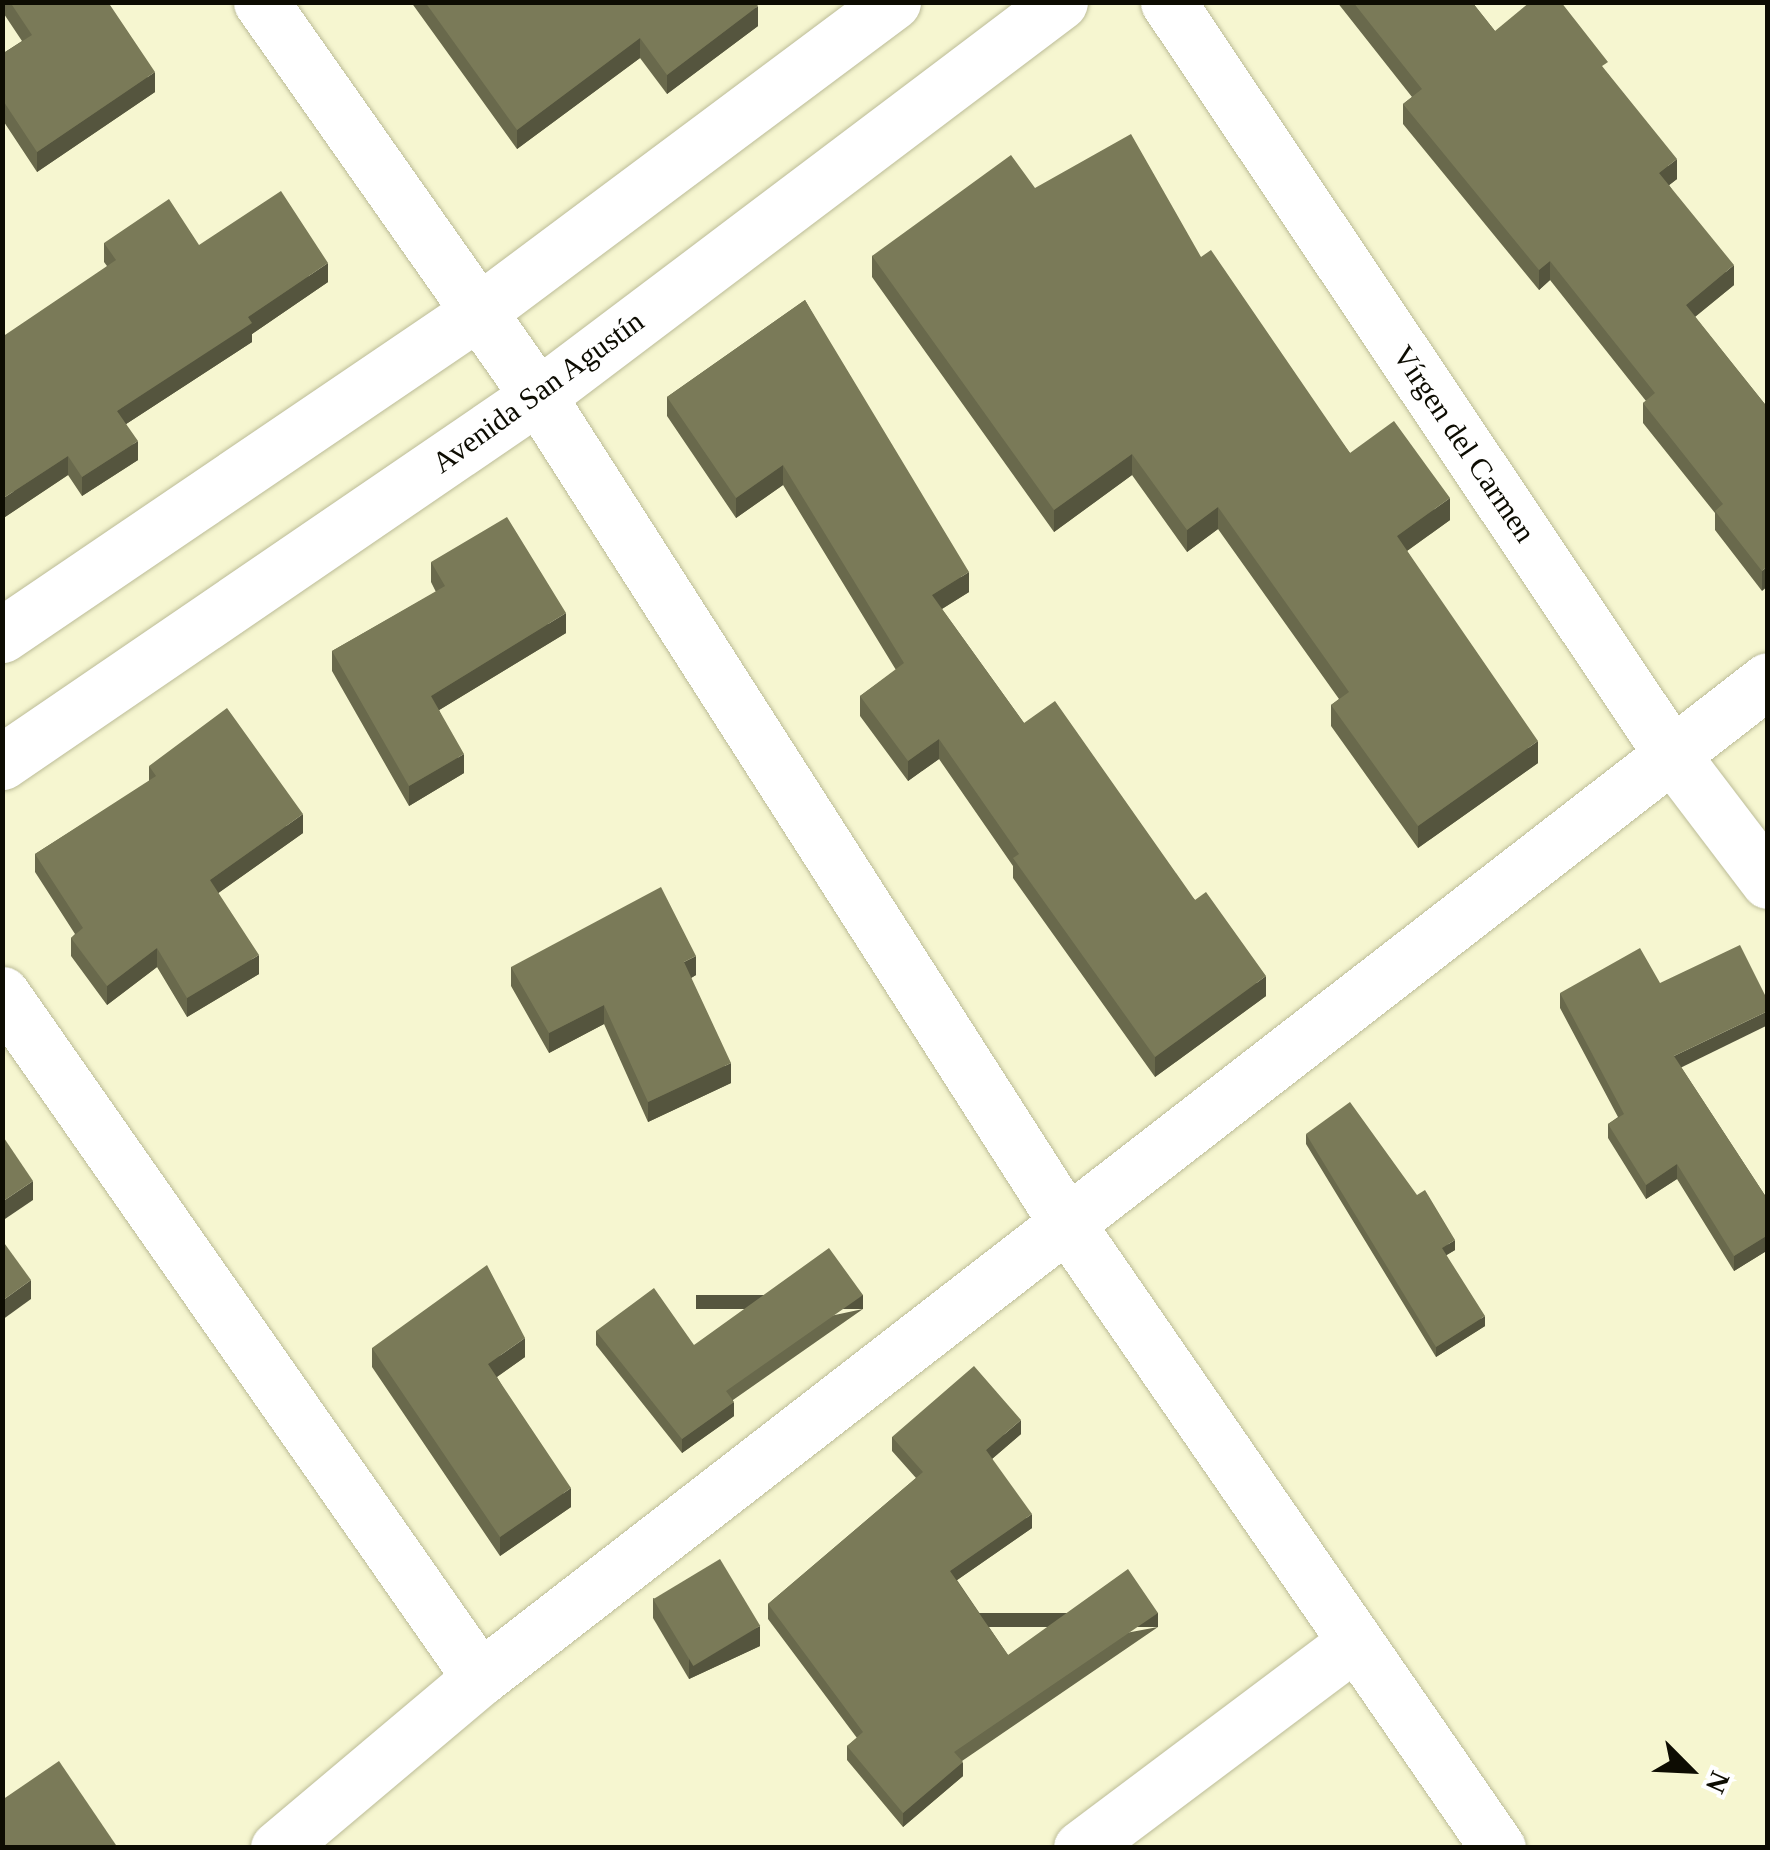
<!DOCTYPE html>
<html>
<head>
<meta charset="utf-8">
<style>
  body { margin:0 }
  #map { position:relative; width:1770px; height:1850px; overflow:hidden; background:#f6f6d0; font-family:Georgia,serif }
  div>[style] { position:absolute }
  .roads { filter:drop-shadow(0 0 2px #bcbc98) drop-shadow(0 0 2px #bcbc98) }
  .minor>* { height:55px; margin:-27.5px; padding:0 27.5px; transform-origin:27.5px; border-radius:27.5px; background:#fff }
  .wall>* { inset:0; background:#69694c }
  .shaded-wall>* { inset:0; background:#55553e; transform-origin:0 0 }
  .building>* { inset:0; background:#7a7a58; transform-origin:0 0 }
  span { translate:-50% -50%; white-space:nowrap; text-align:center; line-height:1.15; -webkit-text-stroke:8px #fff; paint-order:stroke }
  .street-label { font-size:30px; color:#0d0c02 }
  .frame { position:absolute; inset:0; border:5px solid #0d0c02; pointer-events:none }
  .north { position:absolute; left:1640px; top:1720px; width:100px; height:100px; -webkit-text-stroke:8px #fff; paint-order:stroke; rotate:114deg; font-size:28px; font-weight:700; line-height:40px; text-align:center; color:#0d0c02 }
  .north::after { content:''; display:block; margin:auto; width:35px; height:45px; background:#0d0c02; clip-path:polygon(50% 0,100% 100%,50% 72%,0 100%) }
</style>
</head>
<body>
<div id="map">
  <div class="roads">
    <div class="minor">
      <div style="left:261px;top:2px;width:482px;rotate:54.9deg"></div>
      <div style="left:538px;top:396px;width:984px;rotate:57.41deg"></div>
      <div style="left:1068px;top:1225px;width:757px;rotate:55.39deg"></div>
      <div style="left:1168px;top:2px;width:902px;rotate:56.2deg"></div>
      <div style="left:1670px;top:752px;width:162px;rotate:52.8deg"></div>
      <div style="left:2px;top:635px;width:575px;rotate:-34.16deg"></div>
      <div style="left:478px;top:312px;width:518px;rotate:-36.76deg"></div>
      <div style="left:2px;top:762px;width:649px;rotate:-34.33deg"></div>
      <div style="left:538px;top:396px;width:654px;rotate:-37.05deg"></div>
      <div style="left:2px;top:994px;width:834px;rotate:55.05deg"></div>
      <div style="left:278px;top:1848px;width:264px;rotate:-40.1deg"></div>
      <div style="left:480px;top:1678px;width:1629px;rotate:-37.77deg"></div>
      <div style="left:1081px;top:1848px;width:341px;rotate:-36.9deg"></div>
    </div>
  </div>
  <div class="wall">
    <div style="clip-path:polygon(2px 2px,108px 2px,155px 92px,37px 172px,2px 119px,2px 54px,22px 41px,2px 11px)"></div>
    <div style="clip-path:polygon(411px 2px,755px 2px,758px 26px,667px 94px,640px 58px,517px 149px)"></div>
    <div style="clip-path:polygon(1337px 2px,1472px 2px,1495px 31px,1608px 74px,1677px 179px,1669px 185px,1734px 285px,1695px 317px,1768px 408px,1762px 591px,1715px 530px,1715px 513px,1643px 423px,1643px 403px,1646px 401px,1550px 280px,1539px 290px,1403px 124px,1403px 104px,1412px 97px)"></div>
    <div style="clip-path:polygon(1035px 188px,1201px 257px,1350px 453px,1450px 520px,1407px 551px,1538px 763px,1418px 848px,1331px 726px,1331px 705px,1339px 699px,1218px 529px,1187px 552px,1132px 475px,1054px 532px,872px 277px,872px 256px)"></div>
    <div style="clip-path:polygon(104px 243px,199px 245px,328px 282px,252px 334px,252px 342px,126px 424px,138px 460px,82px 496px,68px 475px,2px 519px,107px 266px,104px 262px)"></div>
    <div style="clip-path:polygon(805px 300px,969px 592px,942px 609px,1024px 723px,1195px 900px,1266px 996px,1155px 1077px,1013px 878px,1013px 866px,939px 759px,908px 781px,860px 716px,860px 696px,896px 670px,783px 485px,736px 518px,667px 416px,667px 397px)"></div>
    <div style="clip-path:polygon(431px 562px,566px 633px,439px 710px,464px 773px,409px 806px,332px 671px,332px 651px,436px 592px,431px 582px)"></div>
    <div style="clip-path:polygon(149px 766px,303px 833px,218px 893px,259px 974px,187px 1017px,157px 967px,107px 1005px,71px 956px,71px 938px,75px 934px,35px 872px,35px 854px,149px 782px)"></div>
    <div style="clip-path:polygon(511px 967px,696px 975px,691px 978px,731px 1083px,648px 1122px,604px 1024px,549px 1053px,511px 986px)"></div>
    <div style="clip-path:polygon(1560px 993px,1681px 1067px,1768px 1200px,1768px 1250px,1734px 1271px,1677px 1179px,1646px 1199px,1608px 1138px,1608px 1124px,1618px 1117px,1560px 1008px)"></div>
    <div style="clip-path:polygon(1306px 1134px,1455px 1250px,1446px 1255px,1485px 1326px,1436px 1357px,1306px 1144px)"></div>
    <div style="clip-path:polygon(863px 1309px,733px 1400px,734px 1416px,682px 1453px,596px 1345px,596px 1331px,694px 1345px)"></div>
    <div style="clip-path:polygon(372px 1348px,525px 1357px,497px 1377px,571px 1507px,500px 1556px,372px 1367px)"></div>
    <div style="clip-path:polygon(1021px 1434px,992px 1459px,1032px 1528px,957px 1580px,1008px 1655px,1158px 1627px,962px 1761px,963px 1776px,903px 1827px,847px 1760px,847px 1746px,857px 1738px,768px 1619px,768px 1604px,916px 1478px,892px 1451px,892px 1437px)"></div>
    <div style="clip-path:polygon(653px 1598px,760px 1646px,689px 1679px,653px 1618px)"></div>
  </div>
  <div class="shaded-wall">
    <div style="clip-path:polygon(758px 6px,758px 26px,667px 94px,667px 75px)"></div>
    <div style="clip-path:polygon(640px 38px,640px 58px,517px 149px,517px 130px)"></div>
    <div style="clip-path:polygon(155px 72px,155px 92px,37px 172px,37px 152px)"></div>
    <div style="clip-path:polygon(1677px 159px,1677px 179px,1659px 193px,1659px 173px)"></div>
    <div style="clip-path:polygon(1550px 261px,1550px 280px,1539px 290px,1539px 270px)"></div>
    <div style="clip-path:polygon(328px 263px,328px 282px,252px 334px,252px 342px,117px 430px,117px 411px,248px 317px)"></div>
    <div style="clip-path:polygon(1734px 265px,1734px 285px,1686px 324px,1686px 305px)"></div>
    <div style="clip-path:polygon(138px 441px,138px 460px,82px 496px,82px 477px)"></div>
    <div style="clip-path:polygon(1132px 454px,1132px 475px,1054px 532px,1054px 510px)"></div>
    <div style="clip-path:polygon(68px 456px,68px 475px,2px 519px,2px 499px)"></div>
    <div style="clip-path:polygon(783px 465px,783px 485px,736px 518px,736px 498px)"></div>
    <div style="clip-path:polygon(1450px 498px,1450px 520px,1397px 558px,1397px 536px)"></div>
    <div style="clip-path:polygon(1218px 507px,1218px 529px,1187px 552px,1187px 530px)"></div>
    <div style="clip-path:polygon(1768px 566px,1768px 586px,1762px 591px,1762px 571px)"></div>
    <div style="clip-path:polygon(969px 572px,969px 592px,932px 615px,932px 595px)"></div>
    <div style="clip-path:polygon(566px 613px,566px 633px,431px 715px,431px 696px)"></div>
    <div style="clip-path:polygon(939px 739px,939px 759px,908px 781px,908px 761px)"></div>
    <div style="clip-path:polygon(1538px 741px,1538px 763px,1418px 848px,1418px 826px)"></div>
    <div style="clip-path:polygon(464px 754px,464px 773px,409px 806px,409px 786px)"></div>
    <div style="clip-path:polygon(303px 814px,303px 833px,210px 899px,210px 880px)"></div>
    <div style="clip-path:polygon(157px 948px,157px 967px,107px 1005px,107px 986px)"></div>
    <div style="clip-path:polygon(259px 955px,259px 974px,187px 1017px,187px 998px)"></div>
    <div style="clip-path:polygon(696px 956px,696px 975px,684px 982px,684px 962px)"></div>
    <div style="clip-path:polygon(1266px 976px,1266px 996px,1155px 1077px,1155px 1057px)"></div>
    <div style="clip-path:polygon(604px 1005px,604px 1024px,549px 1053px,549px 1033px)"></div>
    <div style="clip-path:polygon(1768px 1011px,1768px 1025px,1674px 1071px,1674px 1056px)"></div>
    <div style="clip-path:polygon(731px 1063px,731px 1083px,648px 1122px,648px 1102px)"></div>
    <div style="clip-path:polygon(1677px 1164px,1677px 1179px,1646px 1199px,1646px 1185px)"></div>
    <div style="clip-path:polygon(33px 1181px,33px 1200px,2px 1221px,2px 1202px)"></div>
    <div style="clip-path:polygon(1768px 1235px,1768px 1250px,1734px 1271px,1734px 1256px)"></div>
    <div style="clip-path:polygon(1455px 1240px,1455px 1250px,1442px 1258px,1442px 1248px)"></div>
    <div style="clip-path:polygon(31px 1280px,31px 1299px,2px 1320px,2px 1301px)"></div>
    <div style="left:863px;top:1295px;width:14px;height:167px;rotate:90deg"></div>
    <div style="clip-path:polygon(1485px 1316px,1485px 1326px,1436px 1357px,1436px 1347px)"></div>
    <div style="clip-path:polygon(525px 1338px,525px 1357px,488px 1383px,488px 1364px)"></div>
    <div style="clip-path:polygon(734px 1402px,734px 1416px,682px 1453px,682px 1439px)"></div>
    <div style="clip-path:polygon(1021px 1420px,1021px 1434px,986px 1464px,986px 1450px)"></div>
    <div style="clip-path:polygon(571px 1488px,571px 1507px,500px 1556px,500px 1537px)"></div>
    <div style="clip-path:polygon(1032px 1514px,1032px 1528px,950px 1585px,950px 1571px)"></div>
    <div style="left:1158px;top:1613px;width:14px;height:247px;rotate:90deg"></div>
    <div style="clip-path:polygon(760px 1626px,760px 1646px,689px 1679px,689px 1659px)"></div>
    <div style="clip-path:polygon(963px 1762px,963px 1776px,903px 1827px,903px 1813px)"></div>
  </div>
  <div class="building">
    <div style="clip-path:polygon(10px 2px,108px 2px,155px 72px,37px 152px,2px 99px,2px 54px,32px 35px)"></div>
    <div style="clip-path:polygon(425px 2px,755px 2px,758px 6px,667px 75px,640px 38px,517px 130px)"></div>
    <div style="clip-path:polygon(1353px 2px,1472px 2px,1495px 31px,1530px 2px,1561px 2px,1608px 62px,1602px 66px,1677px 159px,1659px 173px,1734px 265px,1686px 305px,1768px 408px,1768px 566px,1762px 571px,1715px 511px,1723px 504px,1643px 403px,1655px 393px,1550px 261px,1539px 270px,1403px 104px,1422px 89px)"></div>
    <div style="clip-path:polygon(1131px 134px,1201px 257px,1211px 250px,1350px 453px,1394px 421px,1450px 498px,1397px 536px,1538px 741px,1418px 826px,1331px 705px,1349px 692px,1218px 507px,1187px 530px,1132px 454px,1054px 510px,872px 256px,1011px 155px,1035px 188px)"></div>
    <div style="clip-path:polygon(281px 191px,328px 263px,248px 317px,252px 323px,117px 411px,138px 441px,82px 477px,68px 456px,2px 499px,2px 337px,116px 260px,104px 243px,169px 199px,199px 245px)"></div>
    <div style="clip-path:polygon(805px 300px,969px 572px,932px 595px,1024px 723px,1055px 701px,1195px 900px,1206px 892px,1266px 976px,1155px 1057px,1013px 858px,1019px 854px,939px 739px,908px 761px,860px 696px,904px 663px,783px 465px,736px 498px,667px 397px)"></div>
    <div style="clip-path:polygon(507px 517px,566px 613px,431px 696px,464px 754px,409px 786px,332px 651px,445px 586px,431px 562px)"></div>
    <div style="clip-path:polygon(227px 708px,303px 814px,210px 880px,259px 955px,187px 998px,157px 948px,107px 986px,71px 938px,83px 928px,35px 854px,156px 776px,149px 766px)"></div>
    <div style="clip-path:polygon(661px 887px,696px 956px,684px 962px,731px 1063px,648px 1102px,604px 1005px,549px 1033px,511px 967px)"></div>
    <div style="clip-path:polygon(1740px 945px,1768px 1001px,1768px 1011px,1674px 1056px,1768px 1200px,1768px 1235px,1734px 1256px,1677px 1164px,1646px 1185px,1608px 1124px,1624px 1114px,1560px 993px,1640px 948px,1660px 983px)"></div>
    <div style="clip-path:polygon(1350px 1102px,1417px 1195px,1425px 1190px,1455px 1240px,1442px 1248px,1485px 1316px,1436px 1347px,1306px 1134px)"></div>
    <div style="clip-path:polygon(2px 1135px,33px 1181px,2px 1202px)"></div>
    <div style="clip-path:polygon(2px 1240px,31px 1280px,2px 1301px)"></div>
    <div style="clip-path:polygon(829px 1248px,863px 1295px,726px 1391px,734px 1402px,682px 1439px,596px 1331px,654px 1288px,694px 1345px)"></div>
    <div style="clip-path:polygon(487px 1265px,525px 1338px,488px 1364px,571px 1488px,500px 1537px,372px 1348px)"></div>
    <div style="clip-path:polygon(974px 1366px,1021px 1420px,986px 1450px,1032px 1514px,950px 1571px,1008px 1655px,1128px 1569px,1158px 1613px,954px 1752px,963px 1762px,903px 1813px,847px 1746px,863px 1732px,768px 1604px,923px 1472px,892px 1437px)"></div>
    <div style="left:720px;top:1559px;width:78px;height:78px;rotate:59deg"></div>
    <div style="clip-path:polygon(59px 1761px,118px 1848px,2px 1848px,2px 1800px)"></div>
  </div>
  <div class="street-label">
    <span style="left:538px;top:392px;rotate:-36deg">Avenida San Agustín</span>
    <span style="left:1464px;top:444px;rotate:56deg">Vírgen del Carmen</span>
  </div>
  <div class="frame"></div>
  <div class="north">N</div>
</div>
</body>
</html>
